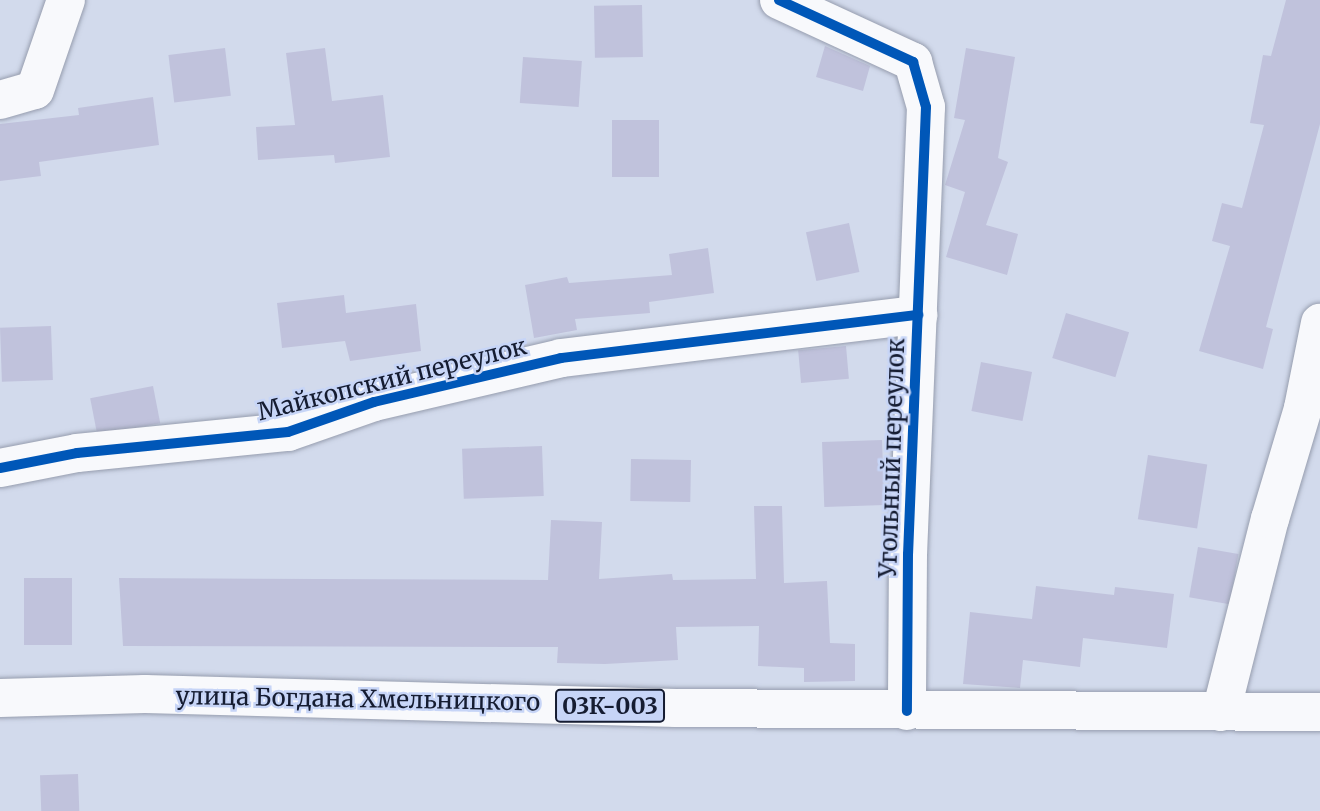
<!DOCTYPE html>
<html>
<head>
<meta charset="utf-8">
<style>
  body { margin:0 }
  #map { position:relative; width:1320px; height:811px; overflow:hidden; background:#d2daec; font-family:Merriweather,serif }
  div>[style] { position:absolute }
  .building>* { inset:0; background:#c0c2dc; transform-origin:0 0 }
  .roads { filter:drop-shadow(0 0 2px #969dae) drop-shadow(0 0 2px #969dae) }
  .minor>* { height:38px; margin:-19px; padding:0 19px; transform-origin:19px; border-radius:19px; background:#f8f9fc }
  .major>* { height:38px; margin:-19px; padding:0 19px; transform-origin:19px; border-radius:19px; background:#f8f9fc }
  .cycleway>* { height:10px; margin:-5px; padding:0 5px; transform-origin:5px; border-radius:5px; background:#0057b8 }
  span { translate:-50% -50%; white-space:nowrap; text-align:center; line-height:1.15; -webkit-text-stroke:5px #c7d5f7; paint-order:stroke }
  .shield-label span { padding:2px 5px; background:#c7d5f7; border:2px solid; border-radius:5px; -webkit-text-stroke-width:0 }
  .shield-label { font-size:23px; color:#151c31; font-weight:700 }
  .street-label { font-size:24px; color:#151c31 }
</style>
</head>
<body>
<div id="map">
  <div class="building">
    <div style="clip-path:polygon(1286px 0,1320px 0,1320px 124px,1266px 327px,1273px 329px,1263px 369px,1199px 351px,1230px 246px,1212px 241px,1222px 203px,1242px 208px,1264px 125px,1250px 123px,1263px 55px,1271px 56px)"></div>
    <div style="left:642px;top:5px;width:52px;height:48px;rotate:89deg"></div>
    <div style="clip-path:polygon(825px 46px,870px 66px,863px 91px,816px 77px)"></div>
    <div style="left:225px;top:48px;width:48px;height:57px;rotate:83deg"></div>
    <div style="clip-path:polygon(325px 48px,332px 101px,383px 95px,390px 157px,335px 163px,334px 155px,258px 160px,256px 127px,295px 125px,286px 53px)"></div>
    <div style="clip-path:polygon(966px 48px,1015px 57px,998px 158px,1008px 162px,986px 225px,1018px 234px,1007px 275px,946px 257px,965px 192px,945px 185px,965px 120px,954px 118px)"></div>
    <div style="left:523px;top:57px;width:59px;height:46px;rotate:4deg"></div>
    <div style="clip-path:polygon(153px 97px,159px 145px,39px 162px,41px 176px,0 181px,0 124px,79px 115px,78px 108px)"></div>
    <div style="left:612px;top:120px;width:47px;height:57px"></div>
    <div style="left:849px;top:223px;width:50px;height:44px;rotate:78deg"></div>
    <div style="clip-path:polygon(708px 248px,714px 293px,649px 302px,650px 313px,575px 319px,577px 330px,534px 338px,525px 285px,567px 277px,569px 283px,672px 275px,669px 254px)"></div>
    <div style="clip-path:polygon(344px 295px,346px 313px,416px 304px,421px 351px,350px 361px,345px 341px,282px 348px,277px 303px)"></div>
    <div style="left:1066px;top:313px;width:66px;height:47px;rotate:17deg"></div>
    <div style="left:51px;top:326px;width:54px;height:51px;rotate:88deg"></div>
    <div style="left:846px;top:346px;width:33px;height:48px;rotate:85deg"></div>
    <div style="left:981px;top:362px;width:52px;height:50px;rotate:11deg"></div>
    <div style="left:153px;top:386px;width:38px;height:64px;rotate:79deg"></div>
    <div style="left:882px;top:440px;width:65px;height:60px;rotate:88deg"></div>
    <div style="left:542px;top:446px;width:50px;height:80px;rotate:88deg"></div>
    <div style="left:1148px;top:455px;width:60px;height:65px;rotate:9deg"></div>
    <div style="left:631px;top:459px;width:60px;height:42px;rotate:1deg"></div>
    <div style="clip-path:polygon(754px 506px,782px 506px,784px 583px,827px 581px,830px 643px,855px 644px,855px 681px,804px 682px,804px 668px,758px 666px,759px 626px,676px 627px,678px 660px,605px 664px,557px 663px,558px 647px,123px 646px,119px 578px,548px 580px,551px 520px,602px 522px,599px 579px,672px 574px,673px 580px,756px 579px)"></div>
    <div style="left:1198px;top:547px;width:41px;height:51px;rotate:10deg"></div>
    <div style="left:24px;top:578px;width:48px;height:67px"></div>
    <div style="clip-path:polygon(1036px 586px,1114px 595px,1115px 587px,1174px 594px,1167px 648px,1083px 638px,1080px 667px,1023px 660px,1020px 688px,963px 684px,970px 612px,1032px 619px)"></div>
    <div style="left:78px;top:774px;width:37px;height:38px;rotate:88deg"></div>
  </div>
  <div class="roads">
    <div class="minor">
      <div style="left:779px;top:0;width:148px;rotate:24.8deg"></div>
      <div style="left:913px;top:62px;width:47px;rotate:73.9deg"></div>
      <div style="left:926px;top:107px;width:447px;rotate:92.3deg"></div>
      <div style="left:908px;top:554px;width:157px;rotate:90.4deg"></div>
      <div style="left:0;top:100px;width:36px;rotate:-16deg"></div>
      <div style="left:35px;top:90px;width:95px;rotate:-71deg"></div>
      <div style="left:0;top:468px;width:78px;rotate:-11deg"></div>
      <div style="left:77px;top:453px;width:212px;rotate:-5.7deg"></div>
      <div style="left:288px;top:432px;width:91px;rotate:-19.2deg"></div>
      <div style="left:374px;top:402px;width:192px;rotate:-13.2deg"></div>
      <div style="left:561px;top:358px;width:360px;rotate:-6.9deg"></div>
      <div style="left:1221px;top:712px;width:199px;rotate:-75.8deg"></div>
      <div style="left:1270px;top:519px;width:116px;rotate:-73.4deg"></div>
      <div style="left:1303px;top:408px;width:87px;rotate:-78.7deg"></div>
    </div>
    <div class="major">
      <div style="left:0;top:698px;width:145px;rotate:-1.6deg"></div>
      <div style="left:145px;top:694px;width:531px;rotate:1.51deg"></div>
      <div style="left:676px;top:708px;width:644px;rotate:0.36deg"></div>
    </div>
  </div>
  <div class="cycleway">
    <div style="left:779px;top:0;width:148px;rotate:24.8deg"></div>
    <div style="left:913px;top:62px;width:47px;rotate:73.9deg"></div>
    <div style="left:926px;top:107px;width:447px;rotate:92.3deg"></div>
    <div style="left:908px;top:554px;width:157px;rotate:90.4deg"></div>
    <div style="left:0;top:468px;width:78px;rotate:-11deg"></div>
    <div style="left:77px;top:453px;width:212px;rotate:-5.7deg"></div>
    <div style="left:288px;top:432px;width:91px;rotate:-19.2deg"></div>
    <div style="left:374px;top:402px;width:192px;rotate:-13.2deg"></div>
    <div style="left:561px;top:358px;width:360px;rotate:-6.9deg"></div>
  </div>
  <div class="shield-label">
    <span style="left:610px;top:706px">03К-003</span>
  </div>
  <div class="street-label">
    <span style="left:392px;top:379px;rotate:-14deg">Майкопский переулок</span>
    <span style="left:892px;top:458px;rotate:-88deg">Угольный переулок</span>
    <span style="left:358px;top:699px;rotate:1deg">улица Богдана Хмельницкого</span>
  </div>
</div>
</body>
</html>
